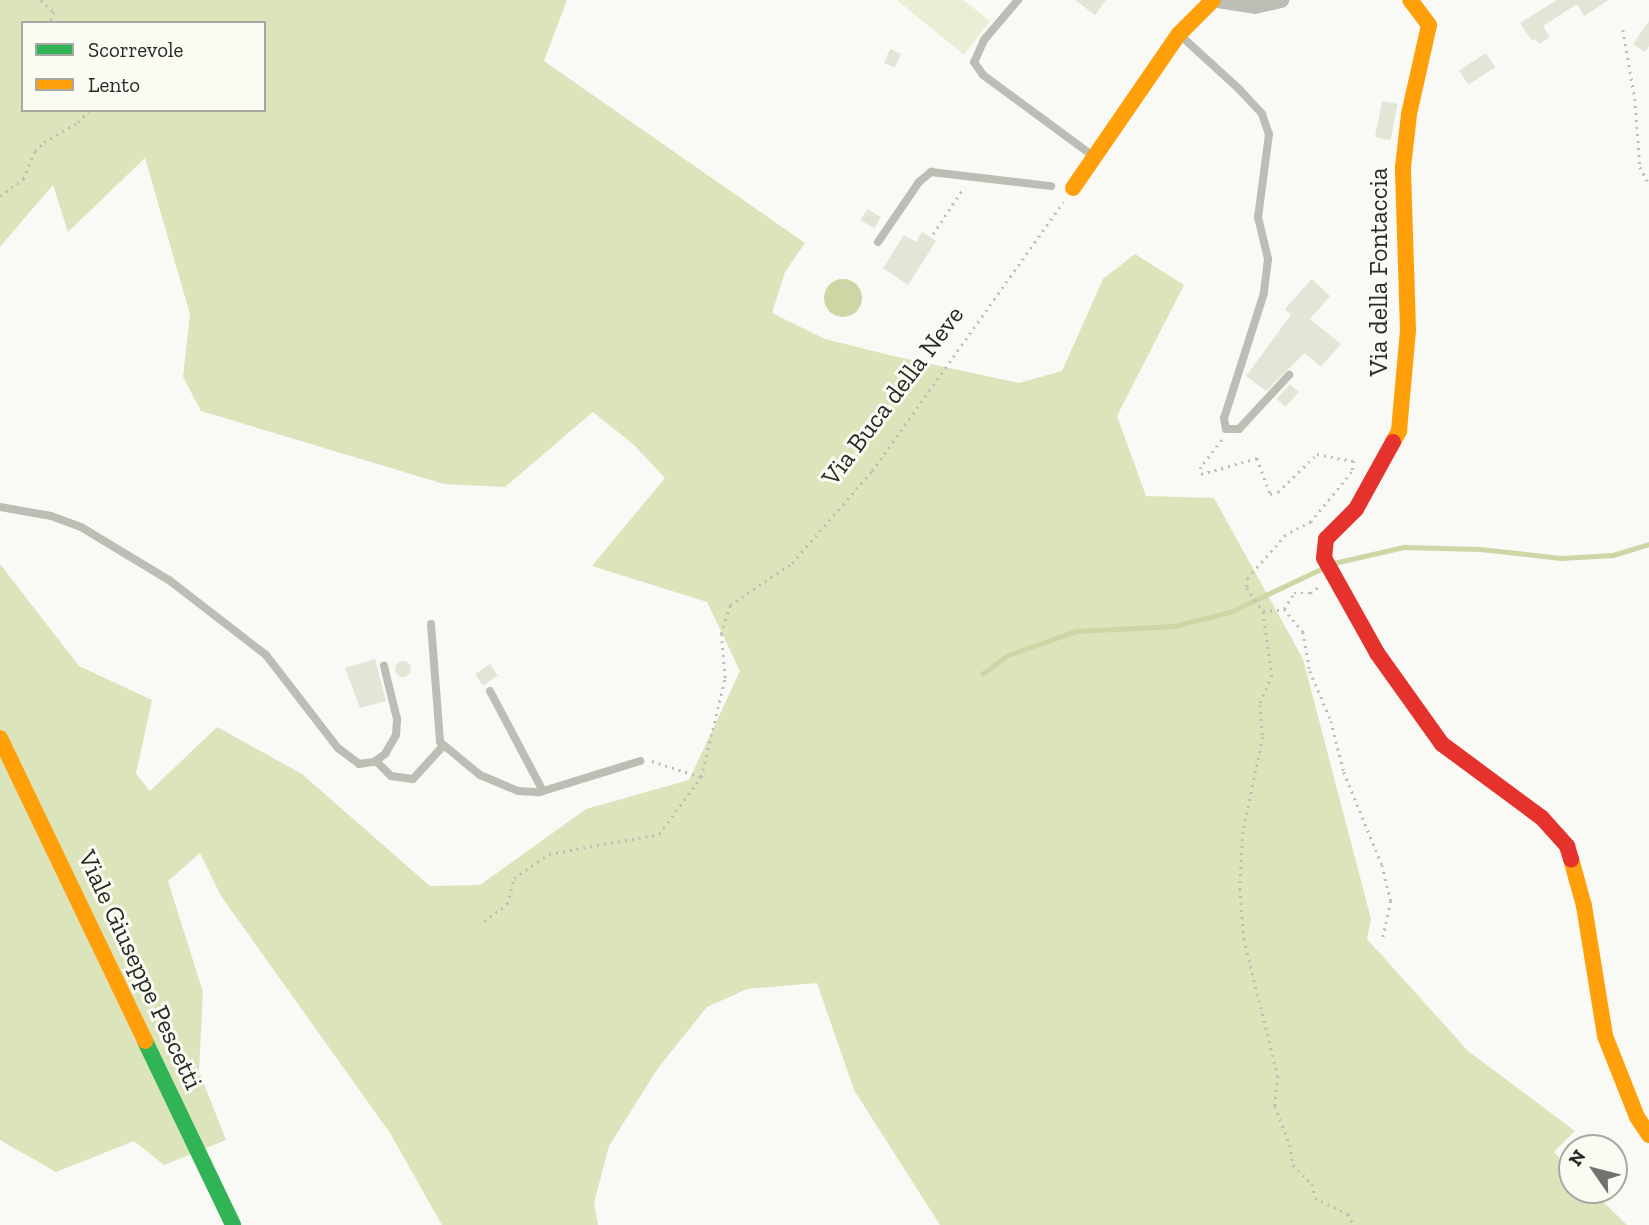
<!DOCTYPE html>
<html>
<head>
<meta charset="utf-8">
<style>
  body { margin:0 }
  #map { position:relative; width:1649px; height:1225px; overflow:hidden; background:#f9faf5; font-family:"Zilla Slab",serif }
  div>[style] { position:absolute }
  .green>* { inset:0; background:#e9efd4 }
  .forest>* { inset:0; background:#dce4bc }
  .water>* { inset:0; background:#cdd7a6 }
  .round { border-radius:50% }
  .stream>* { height:4.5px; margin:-2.25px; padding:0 2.25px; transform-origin:2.25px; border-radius:2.25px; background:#cdd7a6 }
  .building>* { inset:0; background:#e2e6d6; transform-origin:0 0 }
  .path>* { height:2.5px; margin-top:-1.25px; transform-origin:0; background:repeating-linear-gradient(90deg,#bdbeb7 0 2px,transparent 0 7px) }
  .lane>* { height:8px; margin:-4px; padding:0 4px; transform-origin:4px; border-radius:4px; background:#bbbeb4 }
  .street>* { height:16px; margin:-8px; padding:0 8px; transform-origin:8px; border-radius:8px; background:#bbbeb4 }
  .fast>* { height:16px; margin:-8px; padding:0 8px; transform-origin:8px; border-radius:8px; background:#30b455 }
  .slow>* { height:16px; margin:-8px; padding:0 8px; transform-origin:8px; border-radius:8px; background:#ff9f0a }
  .jam>* { height:16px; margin:-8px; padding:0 8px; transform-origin:8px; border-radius:8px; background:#e5322d }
  span { translate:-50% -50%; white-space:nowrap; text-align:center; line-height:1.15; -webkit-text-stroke:6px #fafcf3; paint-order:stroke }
  .street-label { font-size:26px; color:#292926 }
  .legend { position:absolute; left:21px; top:21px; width:245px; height:91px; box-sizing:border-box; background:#fafcf3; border:2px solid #a6a8a1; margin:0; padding:9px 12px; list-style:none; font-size:21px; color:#292926 }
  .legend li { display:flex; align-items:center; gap:14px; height:35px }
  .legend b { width:35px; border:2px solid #a6a8a1 }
  .north { position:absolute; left:1558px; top:1134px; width:70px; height:70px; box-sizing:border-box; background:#fafcf3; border:2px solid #a6a8a1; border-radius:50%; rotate:305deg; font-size:19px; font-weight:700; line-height:28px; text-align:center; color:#292926 }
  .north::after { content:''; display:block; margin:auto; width:24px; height:32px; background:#72726e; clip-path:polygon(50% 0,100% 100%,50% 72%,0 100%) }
</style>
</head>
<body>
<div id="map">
  <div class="green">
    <div style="clip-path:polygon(897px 0,963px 0,990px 21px,964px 55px)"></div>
  </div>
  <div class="forest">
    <div style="clip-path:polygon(evenodd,0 0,567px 0,544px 61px,805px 243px,785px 272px,772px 313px,825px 339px,889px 355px,1019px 383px,1062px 371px,1103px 279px,1135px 254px,1184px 285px,1117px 416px,1146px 496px,1214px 498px,1303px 659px,1371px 919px,1367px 939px,1468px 1051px,1575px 1131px,1554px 1152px,1572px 1171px,1572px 1190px,1591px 1190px,1627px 1225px,940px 1225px,854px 1090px,817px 983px,747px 989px,707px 1007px,658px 1068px,609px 1146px,594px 1203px,598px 1225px,442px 1225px,390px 1133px,221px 896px,200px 853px,168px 881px,203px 992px,199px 1071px,226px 1140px,164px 1165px,134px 1141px,56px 1172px,0 1140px,0 564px,79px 666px,152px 700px,136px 774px,150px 791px,217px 727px,302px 774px,430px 886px,480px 885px,586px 809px,689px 780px,740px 671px,707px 602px,592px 566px,665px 478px,634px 445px,593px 412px,505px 487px,444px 484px,201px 411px,183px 377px,190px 314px,145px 158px,68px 232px,53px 185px,0 247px,0 0,23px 23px,264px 23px,264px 110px,23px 110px,23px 23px)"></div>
  </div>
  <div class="water">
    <div class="round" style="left:824px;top:279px;width:38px;height:38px"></div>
  </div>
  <div class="stream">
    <div style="left:1334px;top:563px;width:72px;rotate:-12.9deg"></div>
    <div style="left:1404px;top:547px;width:76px;rotate:1.5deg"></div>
    <div style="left:1480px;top:549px;width:81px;rotate:6.3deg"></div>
    <div style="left:1561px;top:558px;width:52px;rotate:-3.3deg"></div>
    <div style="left:1613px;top:555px;width:38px;rotate:-17deg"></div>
    <div style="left:982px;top:674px;width:32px;rotate:-36deg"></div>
    <div style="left:1008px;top:655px;width:72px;rotate:-19.4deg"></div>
    <div style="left:1076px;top:631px;width:98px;rotate:-2.9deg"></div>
    <div style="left:1174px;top:626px;width:58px;rotate:-14deg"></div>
    <div style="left:1230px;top:612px;width:103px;rotate:-25.3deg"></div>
  </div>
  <div class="building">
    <div style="clip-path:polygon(1075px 0,1106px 0,1095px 15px)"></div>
    <div style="clip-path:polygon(1557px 0,1609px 0,1584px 16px,1577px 4px,1543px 26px,1550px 37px,1539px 44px,1536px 39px,1532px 41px,1520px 23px)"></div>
    <div style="clip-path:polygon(1649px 21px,1649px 46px,1645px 52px,1633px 44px)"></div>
    <div style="left:890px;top:49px;width:12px;height:15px;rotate:24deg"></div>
    <div style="left:1486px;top:53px;width:17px;height:32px;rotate:57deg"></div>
    <div style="left:1382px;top:101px;width:16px;height:37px;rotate:11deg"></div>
    <div style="left:867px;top:209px;width:16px;height:13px;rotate:30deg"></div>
    <div style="clip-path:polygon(922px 232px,936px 241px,908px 285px,883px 268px,904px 235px,916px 242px)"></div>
    <div style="clip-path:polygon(1312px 279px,1330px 296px,1310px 319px,1341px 344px,1321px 367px,1305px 353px,1266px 391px,1246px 376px,1291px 315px,1285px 309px)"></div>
    <div style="left:1290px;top:384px;width:12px;height:20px;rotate:42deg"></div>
    <div style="clip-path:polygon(375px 659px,386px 701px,360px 708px,345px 668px)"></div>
    <div class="round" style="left:395px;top:661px;width:16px;height:16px"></div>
    <div style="left:490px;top:664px;width:14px;height:18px;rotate:56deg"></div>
  </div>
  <div class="path">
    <div style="left:41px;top:0;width:18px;rotate:43deg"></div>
    <div style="left:54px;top:12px;width:12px;rotate:110deg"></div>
    <div style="left:1623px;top:30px;width:70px;rotate:80.1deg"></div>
    <div style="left:1635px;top:99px;width:68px;rotate:85.8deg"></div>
    <div style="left:1640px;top:167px;width:19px;rotate:62deg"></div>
    <div style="left:0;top:196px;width:29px;rotate:-36deg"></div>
    <div style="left:23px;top:179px;width:30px;rotate:-67deg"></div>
    <div style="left:35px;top:151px;width:13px;rotate:-45deg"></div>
    <div style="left:44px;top:142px;width:39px;rotate:-30deg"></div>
    <div style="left:78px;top:122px;width:16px;rotate:-47deg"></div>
    <div style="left:933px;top:234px;width:56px;rotate:-56.6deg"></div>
    <div style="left:1222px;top:440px;width:34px;rotate:128deg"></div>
    <div style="left:1201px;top:467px;width:7px;rotate:90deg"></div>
    <div style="left:1201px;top:474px;width:58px;rotate:-15.9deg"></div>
    <div style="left:1257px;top:458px;width:38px;rotate:70deg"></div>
    <div style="left:1270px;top:494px;width:8px;rotate:-14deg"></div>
    <div style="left:1278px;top:492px;width:54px;rotate:-44.3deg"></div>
    <div style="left:1317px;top:454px;width:38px;rotate:11deg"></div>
    <div style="left:1354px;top:461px;width:11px;rotate:100deg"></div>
    <div style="left:1352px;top:472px;width:65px;rotate:129.4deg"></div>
    <div style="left:1311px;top:522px;width:28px;rotate:153deg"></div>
    <div style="left:1286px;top:535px;width:57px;rotate:131.5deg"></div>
    <div style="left:1248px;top:578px;width:10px;rotate:96deg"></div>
    <div style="left:1247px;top:588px;width:28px;rotate:55deg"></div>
    <div style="left:1263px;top:611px;width:21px;rotate:-5deg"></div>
    <div style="left:1284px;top:609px;width:30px;rotate:50deg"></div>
    <div style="left:1303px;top:632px;width:40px;rotate:80deg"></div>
    <div style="left:1310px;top:671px;width:54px;rotate:67.2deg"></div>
    <div style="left:1331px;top:721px;width:53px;rotate:75.7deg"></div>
    <div style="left:1344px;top:772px;width:100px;rotate:67.8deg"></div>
    <div style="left:1382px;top:865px;width:37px;rotate:76deg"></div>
    <div style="left:1391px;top:901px;width:42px;rotate:102.4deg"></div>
    <div style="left:1284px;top:609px;width:19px;rotate:-58deg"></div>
    <div style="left:1294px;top:593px;width:16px"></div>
    <div style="left:1310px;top:593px;width:12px;rotate:-35deg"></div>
    <div style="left:1263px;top:612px;width:64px;rotate:81.9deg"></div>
    <div style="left:1272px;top:675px;width:32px;rotate:112deg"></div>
    <div style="left:1260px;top:705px;width:32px;rotate:85deg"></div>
    <div style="left:1263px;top:737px;width:97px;rotate:101.9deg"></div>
    <div style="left:1243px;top:832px;width:57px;rotate:93deg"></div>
    <div style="left:1240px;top:889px;width:50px;rotate:85.4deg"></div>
    <div style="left:1244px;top:939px;width:141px;rotate:76.1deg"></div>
    <div style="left:1278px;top:1076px;width:30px;rotate:96deg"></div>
    <div style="left:1275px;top:1106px;width:42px;rotate:69deg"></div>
    <div style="left:1290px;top:1145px;width:20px;rotate:81deg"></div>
    <div style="left:1293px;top:1165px;width:27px;rotate:45deg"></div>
    <div style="left:1312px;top:1184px;width:14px;rotate:78deg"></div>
    <div style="left:1315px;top:1198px;width:37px;rotate:26deg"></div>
    <div style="left:1348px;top:1214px;width:13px;rotate:61deg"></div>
    <div style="left:652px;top:761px;width:52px;rotate:18.1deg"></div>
    <div style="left:701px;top:777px;width:102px;rotate:-76.4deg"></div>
    <div style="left:725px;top:678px;width:44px;rotate:-95.2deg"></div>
    <div style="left:721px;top:634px;width:30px;rotate:-73deg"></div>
    <div style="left:730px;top:605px;width:75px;rotate:-34.1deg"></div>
    <div style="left:792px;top:563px;width:122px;rotate:-49deg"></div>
    <div style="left:872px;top:471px;width:330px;rotate:-54.6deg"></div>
    <div style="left:484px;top:921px;width:29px;rotate:-36deg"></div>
    <div style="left:507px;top:904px;width:27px;rotate:-75deg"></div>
    <div style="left:514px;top:878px;width:42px;rotate:-34.4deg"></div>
    <div style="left:549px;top:854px;width:112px;rotate:-10.3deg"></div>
    <div style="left:659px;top:834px;width:71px;rotate:-53.6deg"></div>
  </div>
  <div class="lane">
    <div style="left:1018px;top:0;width:52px;rotate:130.4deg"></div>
    <div style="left:984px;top:40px;width:24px;rotate:114deg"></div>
    <div style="left:974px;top:62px;width:16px;rotate:55deg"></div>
    <div style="left:983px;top:75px;width:135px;rotate:36.3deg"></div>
    <div style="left:1181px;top:36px;width:79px;rotate:42.4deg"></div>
    <div style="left:1239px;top:89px;width:34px;rotate:47deg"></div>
    <div style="left:1262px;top:114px;width:21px;rotate:71deg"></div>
    <div style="left:1269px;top:134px;width:84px;rotate:97.5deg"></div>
    <div style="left:1258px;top:217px;width:43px;rotate:76.6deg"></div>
    <div style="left:1268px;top:259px;width:34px;rotate:97deg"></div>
    <div style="left:1264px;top:293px;width:131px;rotate:107.7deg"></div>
    <div style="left:1224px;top:418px;width:11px;rotate:80deg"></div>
    <div style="left:1226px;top:429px;width:13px"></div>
    <div style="left:1239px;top:429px;width:74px;rotate:-47.2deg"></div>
    <div style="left:878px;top:242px;width:73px;rotate:-55.7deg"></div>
    <div style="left:919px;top:182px;width:16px;rotate:-40deg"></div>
    <div style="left:931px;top:172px;width:121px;rotate:6.7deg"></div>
    <div style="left:0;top:507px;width:52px;rotate:10deg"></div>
    <div style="left:51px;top:516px;width:32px;rotate:20deg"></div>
    <div style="left:81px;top:527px;width:103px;rotate:31.1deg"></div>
    <div style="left:169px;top:580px;width:123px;rotate:37.7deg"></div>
    <div style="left:266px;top:655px;width:118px;rotate:52.3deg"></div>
    <div style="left:338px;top:748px;width:26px;rotate:37deg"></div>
    <div style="left:359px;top:764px;width:15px;rotate:-8deg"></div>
    <div style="left:374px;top:762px;width:14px;rotate:-36deg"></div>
    <div style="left:385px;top:754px;width:22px;rotate:-60deg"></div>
    <div style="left:396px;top:735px;width:16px;rotate:-86deg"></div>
    <div style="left:397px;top:719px;width:55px;rotate:-103.8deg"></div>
    <div style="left:431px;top:624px;width:118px;rotate:85.6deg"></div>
    <div style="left:440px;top:742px;width:52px;rotate:39.5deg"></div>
    <div style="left:480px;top:775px;width:41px;rotate:22.8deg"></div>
    <div style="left:518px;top:791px;width:22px;rotate:3deg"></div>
    <div style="left:540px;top:792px;width:105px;rotate:-17.2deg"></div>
    <div style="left:490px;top:691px;width:113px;rotate:62.1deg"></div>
    <div style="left:376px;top:761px;width:21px;rotate:45deg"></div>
    <div style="left:391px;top:776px;width:22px;rotate:8deg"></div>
    <div style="left:413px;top:779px;width:45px;rotate:-47.7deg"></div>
  </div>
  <div class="street">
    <div style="left:1218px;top:0;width:37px;rotate:9deg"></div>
    <div style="left:1255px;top:6px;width:27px;rotate:-13deg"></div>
  </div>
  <div class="fast">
    <div style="left:145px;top:1041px;width:204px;rotate:64.4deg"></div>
  </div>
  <div class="slow">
    <div style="left:1073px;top:188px;width:187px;rotate:-55.5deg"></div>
    <div style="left:1179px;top:34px;width:48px;rotate:-45deg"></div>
    <div style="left:1393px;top:442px;width:13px;rotate:-61deg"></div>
    <div style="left:1399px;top:431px;width:101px;rotate:-84.9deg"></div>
    <div style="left:1408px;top:330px;width:163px;rotate:-91.8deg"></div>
    <div style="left:1403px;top:167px;width:53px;rotate:-83.5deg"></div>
    <div style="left:1409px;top:114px;width:91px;rotate:-77.3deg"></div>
    <div style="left:1429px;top:25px;width:31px;rotate:-127deg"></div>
    <div style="left:0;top:738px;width:336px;rotate:64.4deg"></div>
    <div style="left:1571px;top:859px;width:49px;rotate:74.5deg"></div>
    <div style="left:1584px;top:906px;width:132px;rotate:80.8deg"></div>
    <div style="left:1605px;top:1036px;width:87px;rotate:68.4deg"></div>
    <div style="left:1637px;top:1117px;width:22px;rotate:56deg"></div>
  </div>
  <div class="jam">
    <div style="left:1393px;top:442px;width:77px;rotate:118.9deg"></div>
    <div style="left:1356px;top:509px;width:42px;rotate:135deg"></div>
    <div style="left:1326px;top:539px;width:19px;rotate:96deg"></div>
    <div style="left:1324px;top:558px;width:109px;rotate:60.8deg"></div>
    <div style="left:1377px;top:653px;width:112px;rotate:54.5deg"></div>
    <div style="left:1442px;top:744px;width:124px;rotate:36.5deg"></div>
    <div style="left:1542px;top:818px;width:38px;rotate:48deg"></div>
    <div style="left:1567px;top:846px;width:14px;rotate:73deg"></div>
  </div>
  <div class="street-label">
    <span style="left:1379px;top:272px;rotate:-90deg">Via della Fontaccia</span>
    <span style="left:893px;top:396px;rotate:-53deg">Via Buca della Neve</span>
    <span style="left:140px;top:970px;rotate:65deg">Viale Giuseppe Pescetti</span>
  </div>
  <ul class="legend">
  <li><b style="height:9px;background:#30b455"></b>Scorrevole</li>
  <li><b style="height:9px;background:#ff9f0a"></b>Lento</li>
  </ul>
  <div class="north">N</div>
</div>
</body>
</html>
